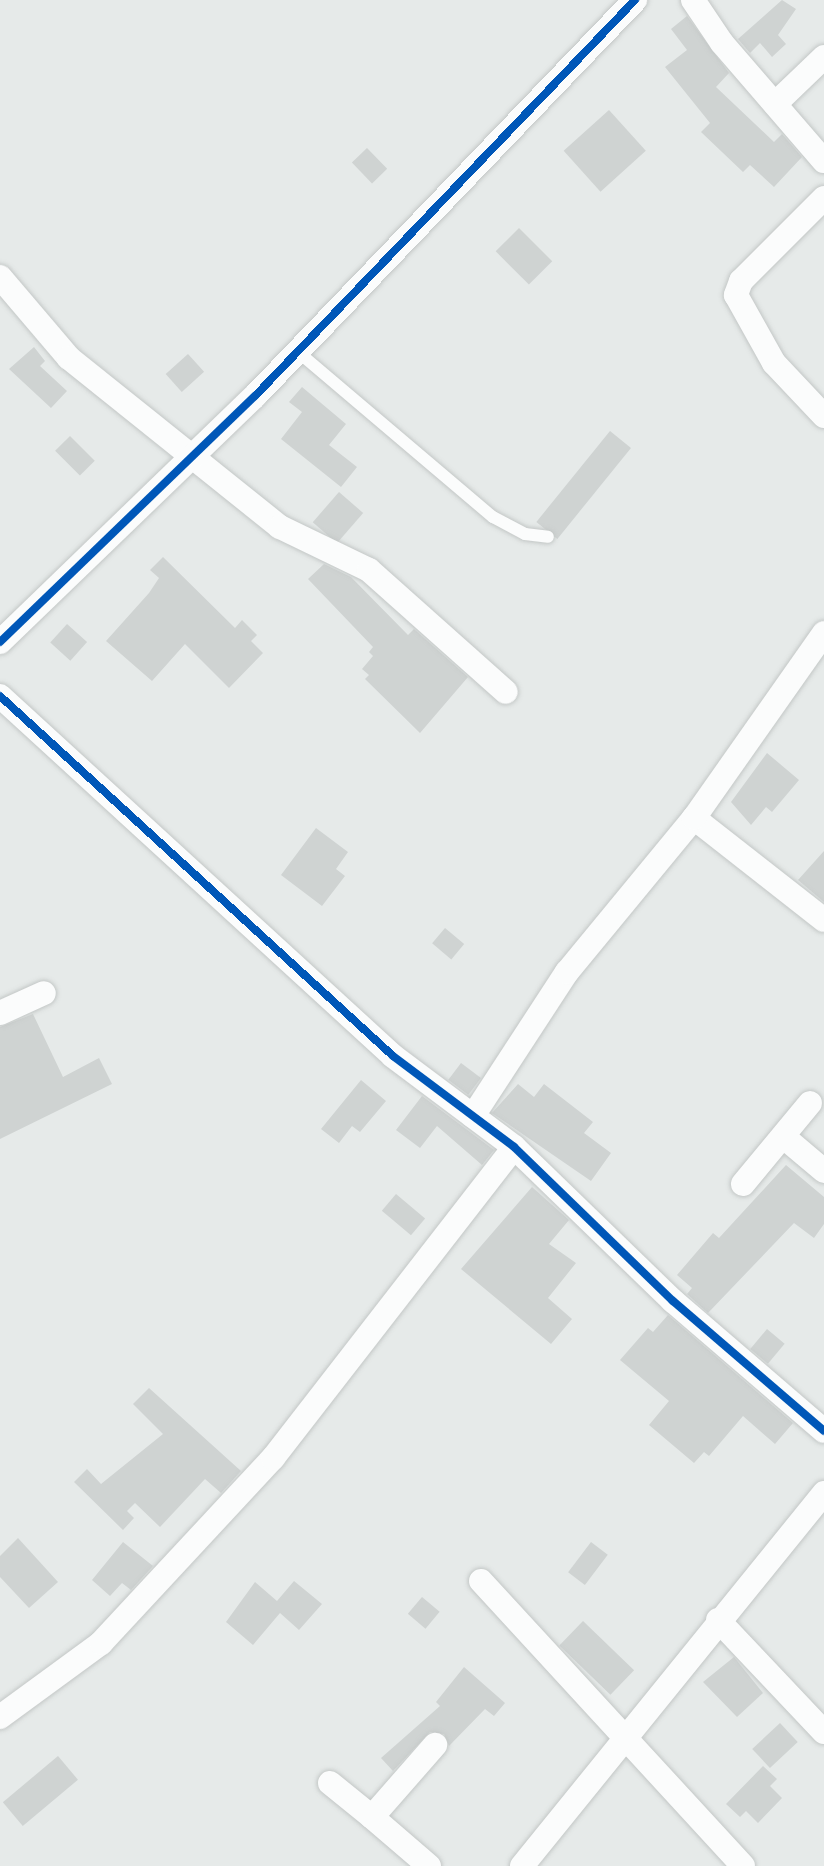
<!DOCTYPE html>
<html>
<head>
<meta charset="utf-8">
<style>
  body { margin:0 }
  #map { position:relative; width:824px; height:1866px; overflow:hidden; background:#e6eae9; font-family:"DejaVu Sans",sans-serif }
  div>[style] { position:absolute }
  .building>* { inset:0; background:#cfd3d2; transform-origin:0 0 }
  .roads { filter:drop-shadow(0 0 2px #c3c7c6) drop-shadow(0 0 2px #c3c7c6) }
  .service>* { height:12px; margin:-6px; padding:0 6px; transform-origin:6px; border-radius:6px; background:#fbfcfc }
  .minor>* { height:24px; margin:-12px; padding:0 12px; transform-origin:12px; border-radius:12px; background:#fbfcfc }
  .cycleway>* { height:8px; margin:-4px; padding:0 4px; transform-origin:4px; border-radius:4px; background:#0057b8 }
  span { translate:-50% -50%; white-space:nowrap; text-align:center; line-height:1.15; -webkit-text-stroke:4.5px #f5f9f7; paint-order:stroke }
</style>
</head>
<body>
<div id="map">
  <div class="building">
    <div style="clip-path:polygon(782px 0,796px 9px,778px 35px,786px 44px,772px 57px,760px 43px,750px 53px,738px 39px)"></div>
    <div style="clip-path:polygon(687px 16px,729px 73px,716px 87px,774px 142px,782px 134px,802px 157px,774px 187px,750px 165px,743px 172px,701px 132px,710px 123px,665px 67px,687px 50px,671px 29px)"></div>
    <div style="left:609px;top:110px;width:55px;height:61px;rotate:48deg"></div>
    <div style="left:367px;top:148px;width:29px;height:21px;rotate:46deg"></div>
    <div style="left:519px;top:228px;width:47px;height:33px;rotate:45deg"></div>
    <div style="clip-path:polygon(34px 347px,45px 361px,40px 366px,67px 391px,51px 408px,9px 369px)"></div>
    <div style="left:188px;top:354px;width:24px;height:30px;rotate:48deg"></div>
    <div style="clip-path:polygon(302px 387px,346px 424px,329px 445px,357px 467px,341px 487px,281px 439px,302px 412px,289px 402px)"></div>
    <div style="left:610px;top:431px;width:27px;height:117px;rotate:39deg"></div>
    <div style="left:70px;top:436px;width:35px;height:21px;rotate:45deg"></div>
    <div style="left:339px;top:492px;width:32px;height:40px;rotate:41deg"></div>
    <div style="clip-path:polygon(163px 557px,235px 628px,242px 620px,257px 635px,251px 641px,263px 653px,229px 688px,185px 644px,152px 681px,106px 641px,149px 593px,159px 578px,150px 570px)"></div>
    <div style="clip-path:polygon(324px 564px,351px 577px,408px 635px,414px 629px,468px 677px,420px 733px,365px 679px,369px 675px,362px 669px,373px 656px,369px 652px,373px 647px,308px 579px)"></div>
    <div style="left:67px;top:624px;width:27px;height:25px;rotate:42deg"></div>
    <div style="clip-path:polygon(767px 753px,799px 780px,772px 812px,766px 807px,751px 825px,731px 802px)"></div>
    <div style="clip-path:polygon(316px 828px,348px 852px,336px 869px,345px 876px,322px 906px,281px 875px)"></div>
    <div style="clip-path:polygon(824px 851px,824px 902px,798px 880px)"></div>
    <div style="left:445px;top:928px;width:25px;height:20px;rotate:40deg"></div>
    <div style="clip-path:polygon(33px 1014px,63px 1077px,99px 1058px,112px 1084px,0 1139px,0 1027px)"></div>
    <div style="left:461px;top:1063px;width:25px;height:21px;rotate:37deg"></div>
    <div style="clip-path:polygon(361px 1080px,386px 1101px,360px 1132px,352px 1126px,339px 1143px,321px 1129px)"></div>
    <div style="clip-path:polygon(518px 1084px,534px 1097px,544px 1084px,593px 1122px,584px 1133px,611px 1153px,591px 1181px,492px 1113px)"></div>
    <div style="clip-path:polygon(422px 1096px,494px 1150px,482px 1165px,437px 1126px,420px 1148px,396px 1130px)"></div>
    <div style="clip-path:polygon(786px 1165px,824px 1197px,824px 1224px,814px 1238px,794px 1223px,708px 1313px,687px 1294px,692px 1288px,677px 1275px,713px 1233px,719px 1238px)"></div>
    <div style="clip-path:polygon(532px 1187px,569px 1220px,549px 1244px,576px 1263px,548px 1298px,572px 1319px,551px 1344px,461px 1269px)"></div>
    <div style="left:396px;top:1194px;width:38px;height:22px;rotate:40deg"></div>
    <div style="clip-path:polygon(668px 1315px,793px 1423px,775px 1444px,743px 1416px,709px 1456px,704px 1452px,694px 1463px,649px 1425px,669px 1401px,620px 1360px,648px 1328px,653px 1332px)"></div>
    <div style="left:767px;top:1329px;width:23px;height:26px;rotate:40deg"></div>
    <div style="clip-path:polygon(149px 1388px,241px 1471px,221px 1493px,205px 1479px,160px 1527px,135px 1503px,127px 1511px,134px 1518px,123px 1530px,74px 1482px,87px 1469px,101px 1484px,163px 1434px,133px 1404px)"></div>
    <div style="clip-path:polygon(18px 1538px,58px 1582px,29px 1608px,0 1577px,0 1556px)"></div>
    <div style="clip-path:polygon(123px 1542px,153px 1566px,131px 1590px,122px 1583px,110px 1596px,92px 1580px)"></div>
    <div style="left:591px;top:1542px;width:21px;height:38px;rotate:37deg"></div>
    <div style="clip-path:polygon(294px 1581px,322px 1604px,299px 1630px,280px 1613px,253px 1645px,226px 1622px,255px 1582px,277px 1601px)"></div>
    <div style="left:422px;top:1597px;width:23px;height:22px;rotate:40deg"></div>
    <div style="left:583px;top:1621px;width:71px;height:34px;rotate:44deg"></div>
    <div style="clip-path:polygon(734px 1657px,763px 1693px,737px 1717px,703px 1682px)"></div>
    <div style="clip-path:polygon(464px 1667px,505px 1703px,494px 1716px,485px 1709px,449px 1746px,444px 1734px,430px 1732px,393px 1771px,381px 1758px,440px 1706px,436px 1702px)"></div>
    <div style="left:780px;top:1723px;width:26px;height:38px;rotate:47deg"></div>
    <div style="left:58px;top:1756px;width:31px;height:72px;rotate:50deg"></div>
    <div style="clip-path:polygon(763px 1766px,777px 1779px,770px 1786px,782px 1798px,758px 1823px,746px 1811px,740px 1817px,726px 1804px)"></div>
  </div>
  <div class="roads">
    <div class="service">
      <div style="left:297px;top:351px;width:257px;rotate:40.3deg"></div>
      <div style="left:493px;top:517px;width:36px;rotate:28deg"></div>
      <div style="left:525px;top:534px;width:23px;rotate:7deg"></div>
    </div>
    <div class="minor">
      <div style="left:693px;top:0;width:52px;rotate:56deg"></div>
      <div style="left:722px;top:43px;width:156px;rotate:49.2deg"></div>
      <div style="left:775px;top:104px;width:68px;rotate:-43.8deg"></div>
      <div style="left:824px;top:198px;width:117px;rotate:135deg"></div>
      <div style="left:741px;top:281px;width:15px;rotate:110deg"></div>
      <div style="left:736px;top:295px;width:78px;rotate:60.8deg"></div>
      <div style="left:774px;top:363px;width:73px;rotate:46.7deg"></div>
      <div style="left:0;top:277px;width:106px;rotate:49.6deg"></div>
      <div style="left:69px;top:358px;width:270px;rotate:38.7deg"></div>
      <div style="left:280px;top:527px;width:99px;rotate:25.8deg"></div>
      <div style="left:369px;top:570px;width:183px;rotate:41.7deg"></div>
      <div style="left:0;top:642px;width:354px;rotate:-44deg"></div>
      <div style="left:255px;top:396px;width:549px;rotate:-46.18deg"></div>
      <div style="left:0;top:696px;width:533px;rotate:42.49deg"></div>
      <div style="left:393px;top:1056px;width:151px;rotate:36.9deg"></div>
      <div style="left:514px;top:1147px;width:221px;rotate:44.1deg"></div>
      <div style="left:673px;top:1301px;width:199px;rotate:40.7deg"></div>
      <div style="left:694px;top:818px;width:165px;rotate:38.1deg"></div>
      <div style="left:0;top:1013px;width:48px;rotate:-24.4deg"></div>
      <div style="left:473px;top:1116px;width:172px;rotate:-56.9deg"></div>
      <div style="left:567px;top:972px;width:200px;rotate:-50.5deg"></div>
      <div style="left:694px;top:818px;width:226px;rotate:-54.9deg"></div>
      <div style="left:785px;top:1138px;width:51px;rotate:40.2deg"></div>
      <div style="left:743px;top:1184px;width:105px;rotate:-50.4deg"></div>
      <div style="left:481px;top:1581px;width:387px;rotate:47.4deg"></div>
      <div style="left:718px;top:1620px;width:154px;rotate:46.6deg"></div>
      <div style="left:0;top:1717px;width:125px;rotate:-36.2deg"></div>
      <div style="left:101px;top:1643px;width:253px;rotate:-47.1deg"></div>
      <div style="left:273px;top:1458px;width:393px;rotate:-52.2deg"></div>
      <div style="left:330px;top:1783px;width:54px;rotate:39deg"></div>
      <div style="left:429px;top:1866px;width:75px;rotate:-139.3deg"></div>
      <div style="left:372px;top:1817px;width:96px;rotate:-48.8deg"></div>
      <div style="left:522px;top:1866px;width:480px;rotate:-51deg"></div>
    </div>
  </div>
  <div class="cycleway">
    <div style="left:0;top:642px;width:354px;rotate:-44deg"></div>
    <div style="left:255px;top:396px;width:549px;rotate:-46.18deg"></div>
    <div style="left:0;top:696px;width:533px;rotate:42.49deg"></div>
    <div style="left:393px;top:1056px;width:151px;rotate:36.9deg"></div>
    <div style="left:514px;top:1147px;width:221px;rotate:44.1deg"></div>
    <div style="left:673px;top:1301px;width:199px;rotate:40.7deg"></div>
  </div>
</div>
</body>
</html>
